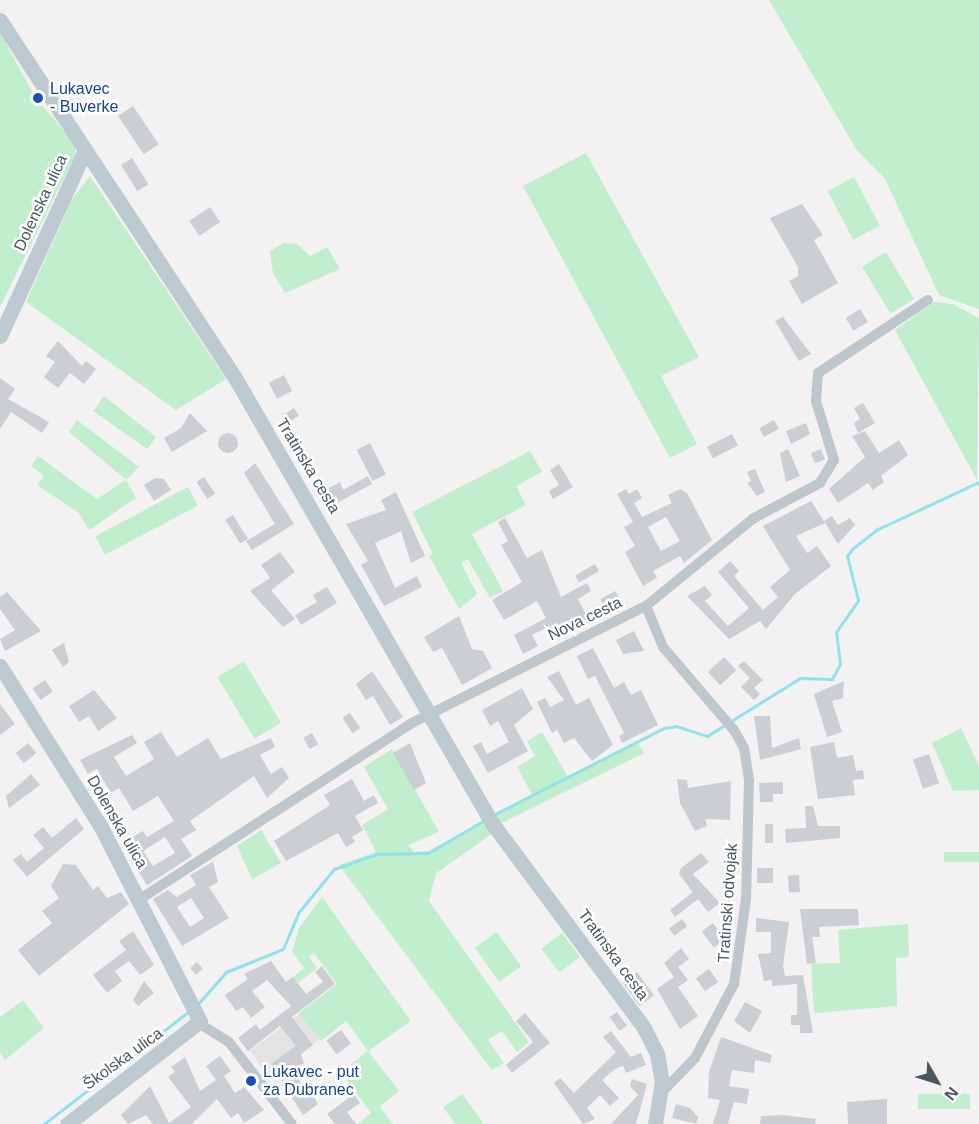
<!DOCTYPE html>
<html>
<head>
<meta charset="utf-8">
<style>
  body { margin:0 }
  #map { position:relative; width:979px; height:1124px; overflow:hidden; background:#f3f1f1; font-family:Arial,sans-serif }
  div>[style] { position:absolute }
  .education>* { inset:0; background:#e4e2e3 }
  .green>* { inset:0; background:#c1efcd; transform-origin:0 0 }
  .stream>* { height:3px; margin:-1.5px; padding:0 1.5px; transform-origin:1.5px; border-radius:1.5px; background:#8fe3eb }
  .building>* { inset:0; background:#cbcfd3; transform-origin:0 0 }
  .round { border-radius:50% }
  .street>* { height:10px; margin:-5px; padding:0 5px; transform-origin:5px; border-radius:5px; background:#bdc7cd }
  .secondary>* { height:15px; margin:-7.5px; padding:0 7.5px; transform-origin:7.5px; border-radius:7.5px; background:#bdcad2 }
  .dots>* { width:16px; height:16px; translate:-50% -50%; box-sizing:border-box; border:3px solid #fff; border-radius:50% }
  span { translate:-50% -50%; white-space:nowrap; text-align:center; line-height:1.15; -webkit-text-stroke:5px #fff; paint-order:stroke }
  .transit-label { font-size:16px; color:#164399 }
  .left { translate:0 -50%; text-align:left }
  .street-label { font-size:16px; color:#49575e }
  .north { position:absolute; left:907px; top:1052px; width:60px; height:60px; -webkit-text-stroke:4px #fff; paint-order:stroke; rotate:129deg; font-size:16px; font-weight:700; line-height:24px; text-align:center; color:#49575e }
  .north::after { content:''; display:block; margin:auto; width:21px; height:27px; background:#49575e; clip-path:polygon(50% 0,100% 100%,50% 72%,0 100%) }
</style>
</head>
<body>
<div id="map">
  <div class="education">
    <div style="clip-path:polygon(367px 963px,384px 987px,270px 1079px,250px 1051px)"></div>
  </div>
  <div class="green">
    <div style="clip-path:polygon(769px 0,979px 0,979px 309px,939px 295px,885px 179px,856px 149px)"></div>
    <div style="clip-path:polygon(0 33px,35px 97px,74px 143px,76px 154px,0 307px)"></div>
    <div style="clip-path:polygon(586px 153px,699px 357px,661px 376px,697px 444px,670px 458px,523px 186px)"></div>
    <div style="clip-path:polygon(90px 176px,226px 379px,176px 410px,26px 302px,72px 199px)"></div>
    <div style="left:854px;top:177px;width:55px;height:30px;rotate:62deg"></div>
    <div style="clip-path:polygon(284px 243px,297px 244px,310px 256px,327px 247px,340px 269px,285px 293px,273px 273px,270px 251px)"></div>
    <div style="left:886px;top:252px;width:55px;height:28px;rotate:59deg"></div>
    <div style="clip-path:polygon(934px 302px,953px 304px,979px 318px,977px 480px,895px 330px)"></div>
    <div style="clip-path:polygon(104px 396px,156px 437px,147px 449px,93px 411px)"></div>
    <div style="clip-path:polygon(77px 420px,139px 467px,126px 480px,136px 498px,89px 530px,79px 513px,37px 485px,44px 476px,31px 466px,38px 456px,97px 499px,126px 480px,69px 432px)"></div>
    <div style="clip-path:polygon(530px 451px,542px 472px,516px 486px,526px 505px,472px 534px,503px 591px,490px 598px,468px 559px,461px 563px,477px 594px,459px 609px,429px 556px,433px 554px,412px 512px)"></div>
    <div style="left:188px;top:487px;width:21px;height:105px;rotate:62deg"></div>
    <div style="left:244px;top:661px;width:72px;height:31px;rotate:59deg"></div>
    <div style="clip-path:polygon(961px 728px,979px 766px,979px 790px,953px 791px,932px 743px)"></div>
    <div style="clip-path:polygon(542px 732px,568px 777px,636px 741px,644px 753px,500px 824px,502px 827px,436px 873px,429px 901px,529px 1042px,517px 1052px,502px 1031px,488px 1040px,504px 1063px,492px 1070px,339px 865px,376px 852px,362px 825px,388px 809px,364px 767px,392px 749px,439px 832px,408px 845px,414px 852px,429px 851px,532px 794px,517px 767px,535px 756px,527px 741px)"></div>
    <div style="clip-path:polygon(261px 830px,281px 863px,252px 879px,237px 846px)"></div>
    <div style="left:979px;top:852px;width:10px;height:35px;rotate:90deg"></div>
    <div style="clip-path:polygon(322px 897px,411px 1021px,368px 1051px,399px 1091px,380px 1106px,393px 1124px,358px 1124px,371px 1113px,341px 1072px,368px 1051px,346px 1021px,321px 1041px,299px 1013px,337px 984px,314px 953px,309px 957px,317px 968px,298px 983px,293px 977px,304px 968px,292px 952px,299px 928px)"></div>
    <div style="clip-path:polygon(908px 924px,909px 957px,896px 958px,897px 1006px,814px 1013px,811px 964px,840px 963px,838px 930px)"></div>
    <div style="left:497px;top:932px;width:42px;height:27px;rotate:55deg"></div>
    <div style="left:562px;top:933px;width:30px;height:26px;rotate:53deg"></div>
    <div style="clip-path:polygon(23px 1000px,44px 1028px,5px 1060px,0 1052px,0 1017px)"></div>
    <div style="clip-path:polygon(462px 1094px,484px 1124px,455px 1124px,443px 1107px)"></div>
    <div style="left:970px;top:1094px;width:15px;height:52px;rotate:90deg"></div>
  </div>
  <div class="stream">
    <div style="left:493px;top:815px;width:192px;rotate:-27deg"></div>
    <div style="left:664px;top:728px;width:12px;rotate:-9deg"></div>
    <div style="left:676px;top:726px;width:33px;rotate:18deg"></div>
    <div style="left:707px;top:736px;width:110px;rotate:-31.9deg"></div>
    <div style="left:800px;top:678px;width:32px;rotate:2deg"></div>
    <div style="left:832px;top:679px;width:17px;rotate:-62deg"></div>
    <div style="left:840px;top:664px;width:32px;rotate:-97deg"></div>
    <div style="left:836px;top:632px;width:39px;rotate:-55deg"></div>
    <div style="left:858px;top:600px;width:45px;rotate:-104deg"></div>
    <div style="left:847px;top:556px;width:9px;rotate:-54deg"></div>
    <div style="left:852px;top:549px;width:33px;rotate:-38deg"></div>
    <div style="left:878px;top:529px;width:111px;rotate:-25deg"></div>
    <div style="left:197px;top:1005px;width:44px;rotate:-48.7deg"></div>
    <div style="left:226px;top:972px;width:61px;rotate:-22deg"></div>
    <div style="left:283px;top:949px;width:39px;rotate:-67deg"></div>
    <div style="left:298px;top:913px;width:57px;rotate:-50.7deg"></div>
    <div style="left:334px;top:869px;width:46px;rotate:-19.2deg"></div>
    <div style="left:377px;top:854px;width:51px;rotate:-1.1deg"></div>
    <div style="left:428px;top:853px;width:66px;rotate:-30.1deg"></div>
    <div style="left:44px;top:1124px;width:184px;rotate:-37.9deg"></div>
  </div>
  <div class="building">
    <div style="left:133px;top:106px;width:46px;height:18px;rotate:56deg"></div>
    <div style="left:132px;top:158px;width:31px;height:13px;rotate:58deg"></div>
    <div style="clip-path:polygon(802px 204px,823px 235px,814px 240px,838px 283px,802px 304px,789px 281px,798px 276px,798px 267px,770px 218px)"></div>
    <div style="left:210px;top:207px;width:18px;height:25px;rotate:56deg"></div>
    <div style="left:860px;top:309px;width:15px;height:17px;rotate:58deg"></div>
    <div style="clip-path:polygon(783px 317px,811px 354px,799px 361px,775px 321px)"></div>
    <div style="clip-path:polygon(58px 341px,82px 366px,86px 361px,96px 369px,84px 384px,70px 373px,58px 388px,44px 377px,55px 362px,46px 356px)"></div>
    <div style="left:284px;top:375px;width:18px;height:17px;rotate:63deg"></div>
    <div style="clip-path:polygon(0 378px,15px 389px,8px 399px,49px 422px,42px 433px,11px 412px,0 429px)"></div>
    <div style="clip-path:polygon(863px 403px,875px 423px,858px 433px,854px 423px,860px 419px,854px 408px)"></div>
    <div style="left:294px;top:408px;width:9px;height:13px;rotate:58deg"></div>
    <div style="clip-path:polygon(190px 413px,207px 431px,172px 452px,164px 438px,181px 428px)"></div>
    <div style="left:774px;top:420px;width:10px;height:17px;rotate:61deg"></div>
    <div style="clip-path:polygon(806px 423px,810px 434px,791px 444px,786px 431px)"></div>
    <div style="clip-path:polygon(865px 431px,879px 453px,899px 440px,908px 455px,881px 476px,884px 482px,873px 490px,868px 483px,838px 503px,829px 489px,865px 457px,852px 436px)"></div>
    <div class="round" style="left:218px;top:433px;width:20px;height:20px"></div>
    <div style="left:732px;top:434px;width:13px;height:28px;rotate:63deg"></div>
    <div style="left:370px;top:443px;width:35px;height:15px;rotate:63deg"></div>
    <div style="clip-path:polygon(788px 449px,800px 476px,786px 482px,780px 453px)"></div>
    <div style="left:821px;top:449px;width:11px;height:11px;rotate:68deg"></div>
    <div style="clip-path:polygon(255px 463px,294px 524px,252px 550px,246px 541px,275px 524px,244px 473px)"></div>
    <div style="clip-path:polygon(559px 464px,573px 487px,553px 499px,549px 491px,559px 485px,550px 470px)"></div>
    <div style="clip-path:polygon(755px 469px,765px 492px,757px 496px,747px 483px,751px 481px,747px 472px)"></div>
    <div style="clip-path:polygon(368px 476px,372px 484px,333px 505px,325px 490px,340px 482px,343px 490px)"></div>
    <div style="left:204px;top:477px;width:20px;height:9px;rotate:57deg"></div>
    <div style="clip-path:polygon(155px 478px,164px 479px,171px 490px,154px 501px,144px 485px)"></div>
    <div style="clip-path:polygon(evenodd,626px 489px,629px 494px,637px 489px,642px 498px,634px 503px,642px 517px,672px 503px,668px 495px,680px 489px,687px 493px,712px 540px,684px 563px,680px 556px,653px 571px,657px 578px,643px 586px,625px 552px,635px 546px,624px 527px,633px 522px,617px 494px,626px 489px,666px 517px,680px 541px,661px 551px,648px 527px,666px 517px)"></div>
    <div style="clip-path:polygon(396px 492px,425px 556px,411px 563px,401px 531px,375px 543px,395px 588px,417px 576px,422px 587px,384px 606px,361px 565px,368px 561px,346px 524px,386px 510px,381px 500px)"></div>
    <div style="clip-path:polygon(811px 501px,825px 523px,796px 536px,807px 553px,817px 546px,831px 566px,795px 594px,766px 629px,760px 621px,729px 639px,687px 596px,705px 586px,712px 595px,705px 601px,728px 626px,749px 608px,718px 572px,730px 561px,739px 571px,734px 576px,763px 610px,778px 597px,770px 587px,790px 570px,763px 526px)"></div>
    <div style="left:233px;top:515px;width:28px;height:9px;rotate:58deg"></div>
    <div style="clip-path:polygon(832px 516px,838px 525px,850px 518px,855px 525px,838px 544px,824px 521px)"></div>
    <div style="clip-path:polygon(505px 518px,527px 558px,542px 550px,561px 597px,587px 583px,591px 591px,578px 599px,590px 622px,557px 638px,550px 626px,532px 635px,538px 646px,523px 654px,514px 635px,546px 618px,537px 601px,504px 620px,492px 600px,522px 582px,501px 545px,508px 541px,498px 522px)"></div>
    <div style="clip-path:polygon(280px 552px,295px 572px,271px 590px,295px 619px,283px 627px,250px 591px,270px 578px,261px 565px)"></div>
    <div style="left:595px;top:564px;width:8px;height:23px;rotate:60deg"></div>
    <div style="clip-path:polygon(327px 587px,337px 603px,301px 625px,295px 615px,317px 602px,313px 595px)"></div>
    <div style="left:615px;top:591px;width:13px;height:17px;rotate:61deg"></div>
    <div style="clip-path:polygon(7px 592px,41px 631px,5px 651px,0 639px,15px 630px,0 609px,0 597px)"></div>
    <div style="clip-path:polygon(459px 616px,472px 649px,483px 651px,492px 668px,462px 685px,442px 648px,433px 652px,424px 637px)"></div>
    <div style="clip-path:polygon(634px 631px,644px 651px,623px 654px,616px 640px)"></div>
    <div style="clip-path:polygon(64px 643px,69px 662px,63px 667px,52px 650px)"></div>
    <div style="clip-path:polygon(593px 648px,614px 688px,624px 682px,631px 695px,641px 690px,658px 725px,622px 743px,619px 736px,624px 733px,595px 676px,588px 679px,577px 656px)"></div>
    <div style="left:724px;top:657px;width:18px;height:22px;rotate:47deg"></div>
    <div style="clip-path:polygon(744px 661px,763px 680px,754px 688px,760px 694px,754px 700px,741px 687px,750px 678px,738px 666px)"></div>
    <div style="clip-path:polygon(372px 671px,403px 717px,390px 725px,373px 696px,366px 700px,356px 684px)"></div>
    <div style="clip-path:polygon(559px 671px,576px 705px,589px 698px,613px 745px,592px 761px,574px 738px,564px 743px,557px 730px,552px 733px,537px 702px,545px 698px,550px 707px,564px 700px,547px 677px)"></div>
    <div style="left:45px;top:680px;width:14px;height:15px;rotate:56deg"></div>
    <div style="clip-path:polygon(844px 681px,843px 698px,832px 701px,842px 732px,827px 737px,814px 694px)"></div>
    <div style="clip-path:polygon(522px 688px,533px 709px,514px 725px,528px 751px,488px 773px,473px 746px,481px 742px,487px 754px,509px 742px,498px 721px,490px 726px,482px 710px)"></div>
    <div style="clip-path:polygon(94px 690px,117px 718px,98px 731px,89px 716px,79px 722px,69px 706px)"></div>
    <div style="clip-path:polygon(0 704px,15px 724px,0 735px)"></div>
    <div style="left:350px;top:713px;width:18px;height:9px;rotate:56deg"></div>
    <div style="clip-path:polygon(754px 716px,770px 716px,772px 748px,799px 738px,801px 749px,760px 760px)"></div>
    <div style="clip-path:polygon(evenodd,161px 732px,177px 757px,208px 738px,221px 759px,271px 738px,275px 747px,260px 755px,271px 774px,282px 767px,289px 778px,267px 798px,254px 776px,190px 821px,196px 830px,181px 839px,192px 856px,147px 885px,121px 844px,143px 831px,147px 837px,174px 821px,158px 796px,133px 811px,119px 788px,111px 793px,97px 769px,88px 774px,80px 760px,132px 735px,137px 743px,114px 757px,126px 776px,154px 759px,144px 742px,161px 732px,165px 837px,175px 853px,153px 866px,143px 851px,165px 837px)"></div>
    <div style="left:312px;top:733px;width:13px;height:10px;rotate:61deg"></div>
    <div style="clip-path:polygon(834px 742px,837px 758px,853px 755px,856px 771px,863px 770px,864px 779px,853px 780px,855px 795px,818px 799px,810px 747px)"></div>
    <div style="left:28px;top:743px;width:13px;height:16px;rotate:51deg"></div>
    <div style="clip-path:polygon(410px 743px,426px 783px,414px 790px,393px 753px)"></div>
    <div style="left:929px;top:754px;width:31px;height:17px;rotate:71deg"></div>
    <div style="clip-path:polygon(31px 774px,40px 785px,9px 808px,6px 796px)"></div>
    <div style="clip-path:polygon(352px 779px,364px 801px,374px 795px,378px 803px,355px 816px,363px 830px,352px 837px,355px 842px,346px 847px,338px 833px,286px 861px,274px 841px,330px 805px,324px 795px)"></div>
    <div style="clip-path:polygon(677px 779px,687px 780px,688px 788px,731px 781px,730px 820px,705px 819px,707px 826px,695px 831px,680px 803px)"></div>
    <div style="clip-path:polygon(783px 782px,783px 794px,773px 794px,773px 802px,760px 802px,759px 783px)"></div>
    <div style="clip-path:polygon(805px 806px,813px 806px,818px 826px,840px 826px,840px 838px,786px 843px,785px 829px,806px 828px)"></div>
    <div style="clip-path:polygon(76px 818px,84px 829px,27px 877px,13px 860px,21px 854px,27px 862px,44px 848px,33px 835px,43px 827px,52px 838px)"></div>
    <div style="left:765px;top:824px;width:8px;height:19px"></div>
    <div style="clip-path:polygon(701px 853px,709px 862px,693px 874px,720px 903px,708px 912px,698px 899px,675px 917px,670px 910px,693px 892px,679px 874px,681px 868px)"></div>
    <div style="clip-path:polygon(evenodd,213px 862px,218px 882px,209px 887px,229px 918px,182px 946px,153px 899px,168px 890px,177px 897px,196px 885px,190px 875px,213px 862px,191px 898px,204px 918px,190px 927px,177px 907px,191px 898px)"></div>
    <div style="clip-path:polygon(63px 864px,76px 865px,93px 890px,98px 886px,107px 898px,121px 892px,129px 904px,39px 976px,18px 950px,52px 923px,42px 911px,59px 898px,51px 886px)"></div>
    <div style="left:757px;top:868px;width:16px;height:15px"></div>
    <div style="left:799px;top:875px;width:17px;height:11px;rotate:87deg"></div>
    <div style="clip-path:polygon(800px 909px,858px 909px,859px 925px,819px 927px,820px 937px,812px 937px,816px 963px,807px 964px)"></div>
    <div style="clip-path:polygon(756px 918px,789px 922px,783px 966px,785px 976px,803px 975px,813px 1033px,800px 1033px,800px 1025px,791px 1025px,791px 1015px,797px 1015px,797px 984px,772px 986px,772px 980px,764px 981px,758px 954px,771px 953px,771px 932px,756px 932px)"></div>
    <div style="left:682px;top:919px;width:9px;height:16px;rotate:54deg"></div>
    <div style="left:713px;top:923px;width:20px;height:14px;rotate:53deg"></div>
    <div style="clip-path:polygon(133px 931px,154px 965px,140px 975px,129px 961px,115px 971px,122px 981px,107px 993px,93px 975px,126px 950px,119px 941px)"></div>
    <div style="clip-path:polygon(681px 948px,689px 959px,678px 967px,688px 980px,678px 987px,698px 1016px,680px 1029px,657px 989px,674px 977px,664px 963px)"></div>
    <div style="clip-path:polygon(271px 961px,286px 982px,293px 977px,306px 994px,323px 982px,315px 972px,322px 966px,335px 984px,292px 1017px,313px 1045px,301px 1054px,304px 1063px,296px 1068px,318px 1104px,303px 1115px,271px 1064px,296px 1046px,280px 1026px,248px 1051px,238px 1038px,256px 1024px,260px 1030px,291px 1006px,267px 980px,252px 991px,265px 1007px,251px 1018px,243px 1007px,236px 1011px,225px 995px,248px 979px,244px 974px)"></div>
    <div style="left:197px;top:962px;width:9px;height:9px;rotate:49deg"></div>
    <div style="left:709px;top:969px;width:16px;height:16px;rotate:55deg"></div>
    <div style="left:637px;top:972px;width:29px;height:18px;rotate:54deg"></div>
    <div style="clip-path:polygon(144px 981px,154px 993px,138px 1006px,133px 1000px)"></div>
    <div style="clip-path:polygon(745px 1002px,762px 1011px,750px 1033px,734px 1021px)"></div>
    <div style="left:617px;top:1012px;width:17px;height:9px;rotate:54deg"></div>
    <div style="clip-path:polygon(525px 1013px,550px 1043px,512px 1073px,506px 1065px,533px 1042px,516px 1021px)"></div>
    <div style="left:341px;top:1030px;width:17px;height:18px;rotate:54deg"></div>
    <div style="clip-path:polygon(611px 1031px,631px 1057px,641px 1053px,646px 1065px,626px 1073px,623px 1066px,615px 1069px,602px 1080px,619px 1098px,610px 1106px,600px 1095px,587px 1108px,595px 1119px,583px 1124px,554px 1083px,560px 1078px,574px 1093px,616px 1052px,603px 1037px)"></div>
    <div style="clip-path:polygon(721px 1037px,772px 1055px,770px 1063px,755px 1060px,754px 1073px,732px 1070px,729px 1086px,749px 1089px,747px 1104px,734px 1102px,728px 1124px,713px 1124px,720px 1100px,708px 1098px,709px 1072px)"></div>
    <div style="clip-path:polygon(220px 1056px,231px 1071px,224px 1076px,235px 1093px,244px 1087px,264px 1110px,244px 1123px,238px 1113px,231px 1118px,217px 1099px,192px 1124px,153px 1124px,146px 1115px,128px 1124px,121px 1115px,150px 1086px,169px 1123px,191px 1107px,168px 1077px,175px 1072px,171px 1067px,185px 1057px,200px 1091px,216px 1080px,206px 1066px)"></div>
    <div style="clip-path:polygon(632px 1079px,647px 1084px,636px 1124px,611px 1124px,638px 1095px,630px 1086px)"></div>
    <div style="clip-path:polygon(354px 1094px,360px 1103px,347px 1112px,356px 1124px,335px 1124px,327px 1114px)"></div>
    <div style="clip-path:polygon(887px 1099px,887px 1124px,848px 1124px,847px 1102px)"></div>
    <div style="clip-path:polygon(676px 1104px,690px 1108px,698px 1117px,696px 1124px,672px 1118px)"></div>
    <div style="clip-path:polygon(783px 1115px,816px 1119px,815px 1124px,760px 1124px,761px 1116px)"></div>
  </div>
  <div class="street">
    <div style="left:646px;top:606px;width:44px;rotate:67.5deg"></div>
    <div style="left:663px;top:647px;width:109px;rotate:49.5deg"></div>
    <div style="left:734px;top:730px;width:21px;rotate:61deg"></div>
    <div style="left:744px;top:748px;width:32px;rotate:81deg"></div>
    <div style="left:749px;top:780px;width:119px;rotate:91.4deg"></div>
    <div style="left:746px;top:899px;width:86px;rotate:98deg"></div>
    <div style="left:734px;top:984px;width:84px;rotate:117.8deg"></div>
    <div style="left:695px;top:1058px;width:47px;rotate:134.1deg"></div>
    <div style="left:140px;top:899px;width:322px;rotate:-32.9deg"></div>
    <div style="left:410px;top:724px;width:264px;rotate:-26.6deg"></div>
    <div style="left:646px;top:606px;width:139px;rotate:-39.2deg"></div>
    <div style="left:754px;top:518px;width:75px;rotate:-27.9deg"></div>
    <div style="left:820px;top:483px;width:27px;rotate:-59deg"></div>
    <div style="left:834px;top:460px;width:62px;rotate:-107deg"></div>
    <div style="left:816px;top:401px;width:28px;rotate:-86deg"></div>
    <div style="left:818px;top:373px;width:132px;rotate:-33.6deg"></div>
    <div style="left:200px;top:1024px;width:34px;rotate:32deg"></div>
    <div style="left:229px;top:1042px;width:103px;rotate:52.5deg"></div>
  </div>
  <div class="secondary">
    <div style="left:0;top:20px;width:426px;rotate:56.7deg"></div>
    <div style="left:234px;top:376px;width:516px;rotate:60.01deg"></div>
    <div style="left:492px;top:823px;width:255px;rotate:53.4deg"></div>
    <div style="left:644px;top:1028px;width:29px;rotate:63deg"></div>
    <div style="left:657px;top:1054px;width:27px;rotate:80deg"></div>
    <div style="left:662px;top:1081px;width:44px;rotate:99.2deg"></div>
    <div style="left:0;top:336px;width:205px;rotate:-65.4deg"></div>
    <div style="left:0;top:666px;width:190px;rotate:57.9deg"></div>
    <div style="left:101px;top:827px;width:218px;rotate:63deg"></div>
    <div style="left:200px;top:1021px;width:168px;rotate:142.2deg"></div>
  </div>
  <div class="dots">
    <div style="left:38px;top:98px;background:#1a4fb4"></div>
    <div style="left:251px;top:1081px;background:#1a4fb4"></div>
  </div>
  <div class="transit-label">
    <span class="left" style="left:50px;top:98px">Lukavec<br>- Buverke</span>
    <span class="left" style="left:263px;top:1081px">Lukavec - put<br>za Dubranec</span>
  </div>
  <div class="street-label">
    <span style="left:41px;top:203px;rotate:-65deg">Dolenska ulica</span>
    <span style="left:308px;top:466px;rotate:59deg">Tratinska cesta</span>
    <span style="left:585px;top:619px;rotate:-26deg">Nova cesta</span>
    <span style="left:117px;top:822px;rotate:60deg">Dolenska ulica</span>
    <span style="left:728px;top:903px;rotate:-86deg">Tratinski odvojak</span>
    <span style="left:613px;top:955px;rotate:54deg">Tratinska cesta</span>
    <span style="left:123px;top:1059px;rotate:-36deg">Školska ulica</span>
  </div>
  <div class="north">N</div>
</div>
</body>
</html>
